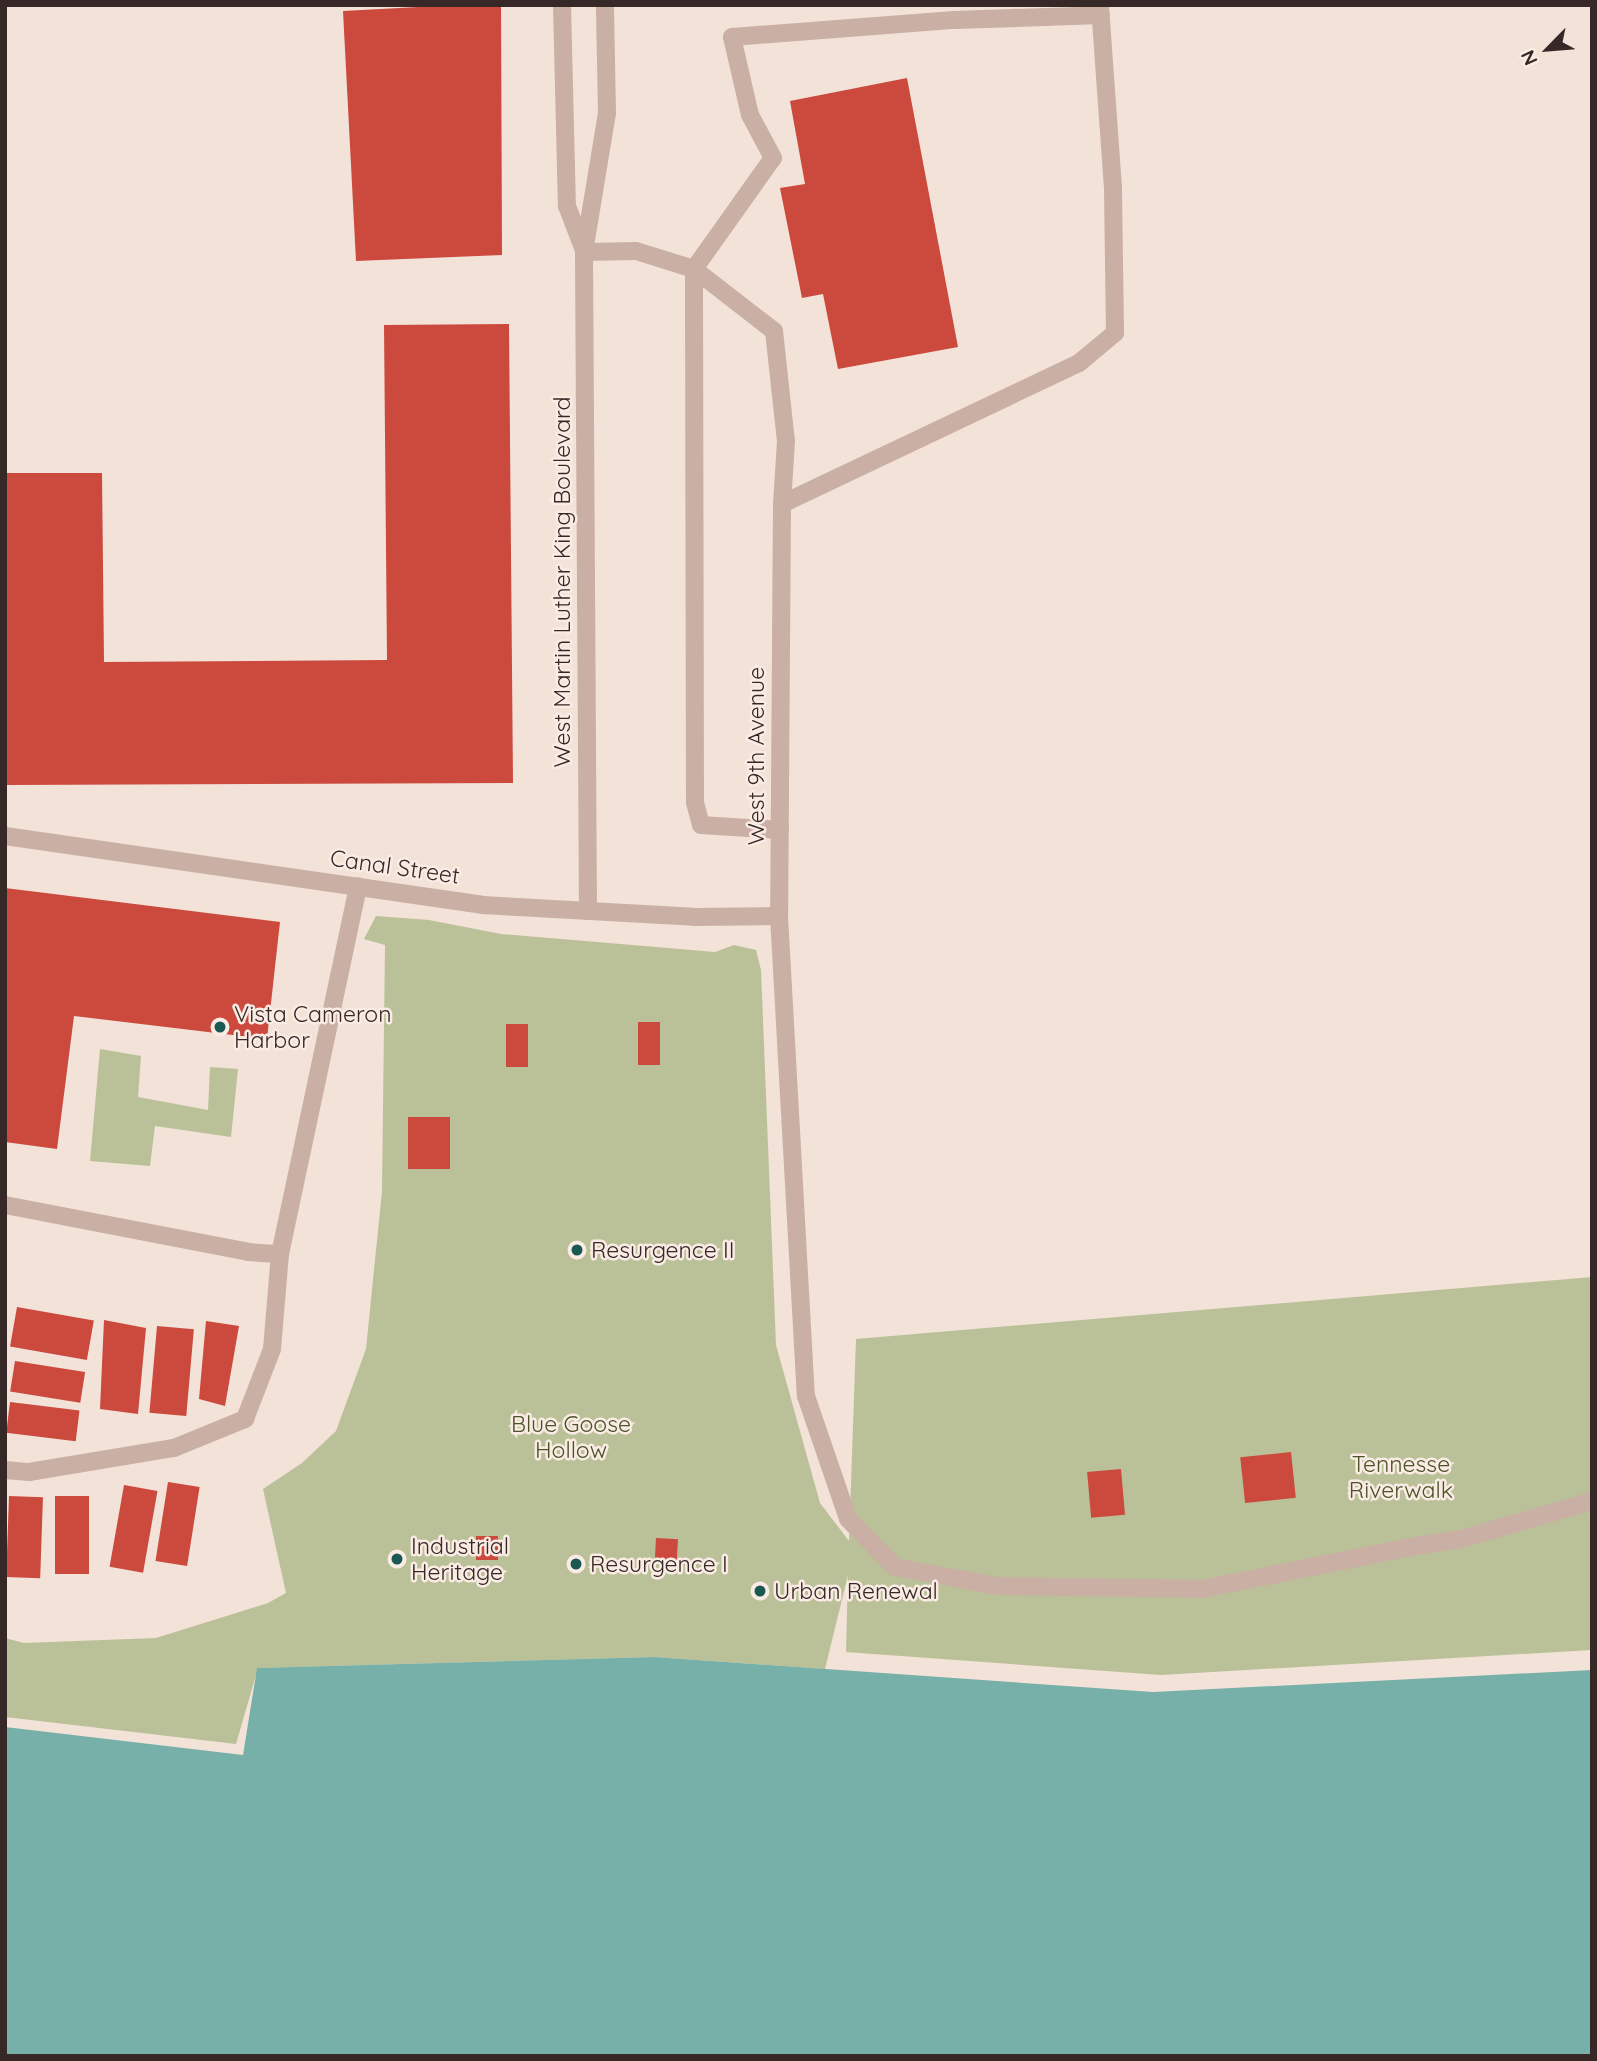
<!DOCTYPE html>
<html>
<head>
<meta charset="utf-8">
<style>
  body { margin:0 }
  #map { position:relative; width:1597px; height:2061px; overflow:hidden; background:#f2e2d8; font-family:Quicksand,sans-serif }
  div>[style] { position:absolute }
  .green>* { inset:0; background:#bac198 }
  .water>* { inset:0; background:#76b0a9 }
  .building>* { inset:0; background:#cb493d; transform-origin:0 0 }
  .service>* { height:18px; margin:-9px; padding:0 9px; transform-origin:9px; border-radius:9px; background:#caafa4 }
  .minor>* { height:18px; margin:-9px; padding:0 9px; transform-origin:9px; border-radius:9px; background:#caafa4 }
  .dots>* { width:19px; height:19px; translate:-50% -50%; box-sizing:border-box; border:4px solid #faece4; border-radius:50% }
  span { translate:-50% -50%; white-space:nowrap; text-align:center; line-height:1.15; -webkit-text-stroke:5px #faece4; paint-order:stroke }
  .street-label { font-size:23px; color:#352826 }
  .poi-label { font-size:23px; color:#352826 }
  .left { translate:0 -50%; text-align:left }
  .park-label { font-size:23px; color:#4b5429 }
  .frame { position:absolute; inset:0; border:7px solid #352826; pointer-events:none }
  .north { position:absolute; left:1513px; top:14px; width:70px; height:70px; -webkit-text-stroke:5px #faece4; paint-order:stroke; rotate:245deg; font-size:19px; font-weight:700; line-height:28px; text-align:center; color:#352826 }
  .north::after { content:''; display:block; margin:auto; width:24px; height:32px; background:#352826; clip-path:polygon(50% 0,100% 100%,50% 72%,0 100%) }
</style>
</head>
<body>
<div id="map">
  <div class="green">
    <div style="clip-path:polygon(376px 916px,429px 920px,501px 934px,715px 952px,734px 945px,756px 950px,761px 970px,776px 1345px,820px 1503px,849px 1541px,856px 1339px,1592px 1277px,1592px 1650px,1161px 1675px,846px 1652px,848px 1575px,825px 1669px,654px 1657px,258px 1668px,236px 1744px,5px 1717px,5px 1638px,24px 1643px,156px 1638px,268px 1603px,286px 1593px,263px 1489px,302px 1463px,336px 1431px,366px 1349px,382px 1191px,385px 945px,364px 939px)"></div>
    <div style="clip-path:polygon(100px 1049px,141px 1056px,138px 1097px,208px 1110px,210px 1067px,238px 1069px,231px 1137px,155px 1126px,150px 1166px,90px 1161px)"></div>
  </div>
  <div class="water">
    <div style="clip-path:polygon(654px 1657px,1153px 1692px,1592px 1670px,1592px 2056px,5px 2056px,5px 1727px,243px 1755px,257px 1668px)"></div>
  </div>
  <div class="building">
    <div style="clip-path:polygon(456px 5px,501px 5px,502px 255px,356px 261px,343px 11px)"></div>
    <div style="clip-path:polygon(907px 78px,958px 347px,838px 369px,823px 294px,802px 298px,780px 188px,805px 184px,790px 101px)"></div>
    <div style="clip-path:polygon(509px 324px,513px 783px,5px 785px,5px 473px,102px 473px,104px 662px,387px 660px,384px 325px)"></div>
    <div style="clip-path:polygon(5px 888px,280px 922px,267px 1039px,74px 1016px,57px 1149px,5px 1142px)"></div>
    <div style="left:638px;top:1022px;width:22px;height:43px"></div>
    <div style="left:506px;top:1024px;width:22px;height:43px"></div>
    <div style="left:450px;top:1117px;width:52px;height:42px;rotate:90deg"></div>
    <div style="left:17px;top:1307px;width:78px;height:40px;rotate:10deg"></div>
    <div style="clip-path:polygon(104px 1320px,146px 1328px,138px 1414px,100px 1409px)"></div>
    <div style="clip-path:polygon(206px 1321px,239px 1326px,225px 1406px,199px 1399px)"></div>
    <div style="left:157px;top:1326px;width:37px;height:87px;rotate:5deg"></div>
    <div style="left:15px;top:1361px;width:71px;height:31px;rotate:9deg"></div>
    <div style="left:10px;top:1402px;width:70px;height:31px;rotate:7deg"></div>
    <div style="left:1291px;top:1452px;width:46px;height:51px;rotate:84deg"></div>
    <div style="left:1121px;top:1469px;width:46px;height:34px;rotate:85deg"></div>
    <div style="left:168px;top:1482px;width:32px;height:80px;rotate:9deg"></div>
    <div style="left:124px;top:1485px;width:34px;height:83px;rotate:10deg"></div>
    <div style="left:9px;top:1496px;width:34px;height:81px;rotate:2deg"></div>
    <div style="left:55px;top:1496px;width:34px;height:78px"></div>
    <div style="left:476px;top:1536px;width:22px;height:24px"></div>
    <div style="left:656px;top:1538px;width:22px;height:24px;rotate:3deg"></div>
  </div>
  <div class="service">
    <div style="left:562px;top:5px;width:201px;rotate:88.6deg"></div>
    <div style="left:567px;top:206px;width:45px;rotate:69.1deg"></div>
    <div style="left:782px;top:504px;width:329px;rotate:-25.4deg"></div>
    <div style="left:1079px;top:363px;width:47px;rotate:-39.8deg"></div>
    <div style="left:1115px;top:333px;width:145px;rotate:-90.8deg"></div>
    <div style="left:1113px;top:188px;width:183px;rotate:-94.1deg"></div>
    <div style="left:780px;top:830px;width:79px;rotate:-176.4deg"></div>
    <div style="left:701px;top:825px;width:23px;rotate:-105deg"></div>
    <div style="left:695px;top:803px;width:534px;rotate:-90.11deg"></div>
    <div style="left:694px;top:269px;width:136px;rotate:-54.6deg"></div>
    <div style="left:773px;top:158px;width:49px;rotate:-118.1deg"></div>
    <div style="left:750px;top:115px;width:80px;rotate:-103deg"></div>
    <div style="left:732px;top:37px;width:223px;rotate:-4.4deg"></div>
    <div style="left:954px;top:20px;width:147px;rotate:-1.9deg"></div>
    <div style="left:588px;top:911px;width:659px;rotate:-90.35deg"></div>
    <div style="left:584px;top:252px;width:141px;rotate:-80.6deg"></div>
    <div style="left:607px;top:113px;width:108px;rotate:-91.1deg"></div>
  </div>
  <div class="minor">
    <div style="left:584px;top:252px;width:52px;rotate:-1.1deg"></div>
    <div style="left:636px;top:251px;width:61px;rotate:17.2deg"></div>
    <div style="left:694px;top:269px;width:101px;rotate:37.8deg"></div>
    <div style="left:774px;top:331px;width:111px;rotate:83.8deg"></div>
    <div style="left:786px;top:441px;width:63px;rotate:93.6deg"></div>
    <div style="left:782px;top:504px;width:412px;rotate:90.4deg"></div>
    <div style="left:779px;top:916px;width:481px;rotate:86.8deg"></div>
    <div style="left:806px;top:1396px;width:130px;rotate:71.1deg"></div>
    <div style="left:848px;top:1519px;width:67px;rotate:45.6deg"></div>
    <div style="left:895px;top:1567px;width:105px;rotate:10.5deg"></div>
    <div style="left:998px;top:1586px;width:204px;rotate:0.8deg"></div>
    <div style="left:1202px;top:1589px;width:217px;rotate:-11.4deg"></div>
    <div style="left:1415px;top:1546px;width:47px;rotate:-8.7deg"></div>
    <div style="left:1461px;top:1539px;width:136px;rotate:-16.2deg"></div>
    <div style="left:5px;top:836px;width:482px;rotate:8.2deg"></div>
    <div style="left:482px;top:905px;width:212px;rotate:3.2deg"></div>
    <div style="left:694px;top:917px;width:85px;rotate:-0.7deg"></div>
    <div style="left:5px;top:1205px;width:248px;rotate:10.9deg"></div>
    <div style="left:248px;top:1252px;width:32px;rotate:4deg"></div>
    <div style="left:5px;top:1470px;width:24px;rotate:5deg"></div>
    <div style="left:29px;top:1472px;width:147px;rotate:-9.4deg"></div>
    <div style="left:174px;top:1448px;width:77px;rotate:-22.2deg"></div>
    <div style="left:245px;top:1419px;width:75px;rotate:-68.9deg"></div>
    <div style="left:272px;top:1349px;width:95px;rotate:-85.2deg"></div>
    <div style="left:280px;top:1254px;width:376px;rotate:-78deg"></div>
  </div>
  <div class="dots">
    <div style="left:220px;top:1027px;background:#1a5852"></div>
    <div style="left:577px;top:1250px;background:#1a5852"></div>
    <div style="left:397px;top:1559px;background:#1a5852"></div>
    <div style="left:576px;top:1564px;background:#1a5852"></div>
    <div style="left:760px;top:1591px;background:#1a5852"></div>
  </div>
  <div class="street-label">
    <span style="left:562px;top:582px;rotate:-90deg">West Martin Luther King Boulevard</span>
    <span style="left:756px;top:756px;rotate:-90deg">West 9th Avenue</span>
    <span style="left:395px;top:867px;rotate:8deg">Canal Street</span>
  </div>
  <div class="poi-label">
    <span class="left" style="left:234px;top:1027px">Vista Cameron<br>Harbor</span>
    <span class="left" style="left:591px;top:1250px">Resurgence II</span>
    <span class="left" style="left:411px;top:1559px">Industrial<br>Heritage</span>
    <span class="left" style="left:590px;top:1564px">Resurgence I</span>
    <span class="left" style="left:774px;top:1591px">Urban Renewal</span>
  </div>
  <div class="park-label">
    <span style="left:571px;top:1437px">Blue Goose<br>Hollow</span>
    <span style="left:1401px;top:1477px">Tennesse<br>Riverwalk</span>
  </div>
  <div class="frame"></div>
  <div class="north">N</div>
</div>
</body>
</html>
